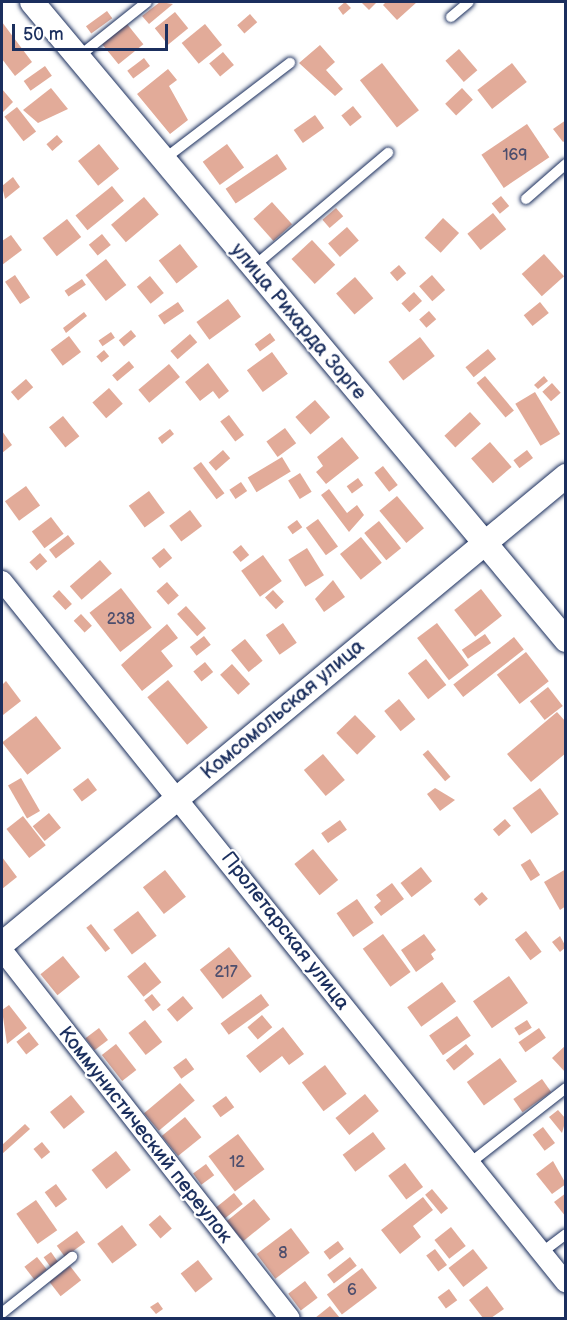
<!DOCTYPE html>
<html>
<head>
<meta charset="utf-8">
<style>
  body { margin:0 }
  #map { position:relative; width:567px; height:1320px; overflow:hidden; background:#fff; font-family:"Balsamiq Sans",sans-serif }
  div>[style] { position:absolute }
  .building>* { inset:0; background:#e2ab99; transform-origin:0 0 }
  .roads { filter:drop-shadow(0 0 2px #1b2f5e) drop-shadow(0 0 2px #1b2f5e) }
  .service>* { height:10px; margin:-5px; padding:0 5px; transform-origin:5px; border-radius:5px; background:#fff }
  .minor>* { height:20px; margin:-10px; padding:0 10px; transform-origin:10px; border-radius:10px; background:#fff }
  .tertiary>* { height:24px; margin:-12px; padding:0 12px; transform-origin:12px; border-radius:12px; background:#fff }
  span { translate:-50% -50%; white-space:nowrap; text-align:center; line-height:1.15; -webkit-text-stroke:4.5px #fff; paint-order:stroke }
  .number-label { font-size:16px; color:#4d4e6d }
  .number-label span { -webkit-text-stroke-width:0 }
  .street-label { font-size:20px; color:#1b2f5e }
  .frame { position:absolute; inset:0; border:3px solid #1b2f5e; pointer-events:none }
  .scale { position:absolute; left:12px; top:24px; width:156px; height:27px; box-sizing:border-box; border:3px solid #1b2f5e; border-top:0; padding-left:8px; font-size:18px; line-height:21px; white-space:nowrap; color:#1b2f5e; -webkit-text-stroke:4px #fff; paint-order:stroke }
</style>
</head>
<body>
<div id="map">
  <div class="building">
    <div style="clip-path:polygon(160px 2px,173px 4px,149px 24px,142px 16px)"></div>
    <div style="clip-path:polygon(345px 2px,351px 8px,343px 15px,338px 8px)"></div>
    <div style="clip-path:polygon(361px 2px,377px 2px,369px 10px)"></div>
    <div style="clip-path:polygon(386px 2px,417px 2px,397px 20px,383px 5px)"></div>
    <div style="left:107px;top:11px;width:9px;height:26px;rotate:54deg"></div>
    <div style="left:175px;top:12px;width:21px;height:26px;rotate:51deg"></div>
    <div style="left:250px;top:14px;width:11px;height:17px;rotate:49deg"></div>
    <div style="clip-path:polygon(2px 22px,32px 62px,15px 76px,2px 59px)"></div>
    <div style="left:127px;top:24px;width:26px;height:32px;rotate:51deg"></div>
    <div style="left:205px;top:24px;width:27px;height:30px;rotate:51deg"></div>
    <div style="clip-path:polygon(320px 45px,335px 62px,326px 70px,343px 89px,335px 96px,299px 63px)"></div>
    <div style="left:459px;top:49px;width:28px;height:18px;rotate:49deg"></div>
    <div style="left:223px;top:52px;width:17px;height:18px;rotate:50deg"></div>
    <div style="left:144px;top:58px;width:10px;height:21px;rotate:53deg"></div>
    <div style="left:382px;top:63px;width:60px;height:28px;rotate:52deg"></div>
    <div style="left:512px;top:63px;width:24px;height:44px;rotate:52deg"></div>
    <div style="left:45px;top:66px;width:12px;height:26px;rotate:55deg"></div>
    <div style="clip-path:polygon(168px 69px,177px 80px,169px 86px,188px 120px,170px 134px,137px 94px)"></div>
    <div style="clip-path:polygon(51px 88px,68px 109px,38px 123px,23px 110px)"></div>
    <div style="left:462px;top:88px;width:16px;height:23px;rotate:47deg"></div>
    <div style="clip-path:polygon(2px 89px,13px 102px,2px 113px)"></div>
    <div style="left:353px;top:106px;width:14px;height:15px;rotate:51deg"></div>
    <div style="left:17px;top:107px;width:31px;height:16px;rotate:52deg"></div>
    <div style="left:315px;top:115px;width:16px;height:26px;rotate:55deg"></div>
    <div style="clip-path:polygon(566px 120px,566px 140px,563px 142px,553px 129px)"></div>
    <div style="left:527px;top:124px;width:40px;height:55px;rotate:56deg"></div>
    <div style="left:57px;top:135px;width:9px;height:14px;rotate:49deg"></div>
    <div style="left:99px;top:144px;width:32px;height:27px;rotate:51deg"></div>
    <div style="left:227px;top:144px;width:29px;height:30px;rotate:54deg"></div>
    <div style="left:277px;top:154px;width:18px;height:62px;rotate:56deg"></div>
    <div style="clip-path:polygon(13px 177px,20px 187px,5px 199px,2px 186px)"></div>
    <div style="left:112px;top:186px;width:19px;height:47px;rotate:51deg"></div>
    <div style="left:501px;top:196px;width:13px;height:12px;rotate:51deg"></div>
    <div style="left:144px;top:197px;width:23px;height:43px;rotate:50deg"></div>
    <div style="left:272px;top:202px;width:30px;height:25px;rotate:48deg"></div>
    <div style="left:336px;top:208px;width:11px;height:18px;rotate:49deg"></div>
    <div style="left:493px;top:213px;width:21px;height:33px;rotate:51deg"></div>
    <div style="left:443px;top:218px;width:22px;height:27px;rotate:43deg"></div>
    <div style="left:67px;top:219px;width:23px;height:31px;rotate:52deg"></div>
    <div style="left:347px;top:227px;width:18px;height:25px;rotate:49deg"></div>
    <div style="left:102px;top:234px;width:14px;height:17px;rotate:51deg"></div>
    <div style="clip-path:polygon(11px 235px,22px 250px,2px 265px,2px 241px)"></div>
    <div style="left:312px;top:240px;width:34px;height:28px;rotate:47deg"></div>
    <div style="left:180px;top:244px;width:29px;height:27px;rotate:52deg"></div>
    <div style="left:544px;top:254px;width:30px;height:30px;rotate:48deg"></div>
    <div style="left:106px;top:259px;width:33px;height:26px;rotate:52deg"></div>
    <div style="left:399px;top:265px;width:11px;height:12px;rotate:49deg"></div>
    <div style="left:15px;top:275px;width:27px;height:12px;rotate:56deg"></div>
    <div style="left:432px;top:275px;width:20px;height:17px;rotate:49deg"></div>
    <div style="left:150px;top:276px;width:22px;height:17px;rotate:51deg"></div>
    <div style="left:355px;top:277px;width:28px;height:25px;rotate:49deg"></div>
    <div style="left:82px;top:279px;width:7px;height:21px;rotate:56deg"></div>
    <div style="left:414px;top:292px;width:12px;height:17px;rotate:48deg"></div>
    <div style="left:228px;top:299px;width:22px;height:39px;rotate:54deg"></div>
    <div style="left:178px;top:302px;width:11px;height:24px;rotate:56deg"></div>
    <div style="left:540px;top:302px;width:14px;height:21px;rotate:51deg"></div>
    <div style="left:429px;top:311px;width:11px;height:13px;rotate:49deg"></div>
    <div style="clip-path:polygon(84px 312px,87px 316px,66px 333px,63px 328px)"></div>
    <div style="left:131px;top:330px;width:8px;height:16px;rotate:50deg"></div>
    <div style="left:111px;top:332px;width:7px;height:15px;rotate:56deg"></div>
    <div style="left:270px;top:333px;width:9px;height:19px;rotate:54deg"></div>
    <div style="left:190px;top:334px;width:11px;height:26px;rotate:49deg"></div>
    <div style="left:69px;top:336px;width:20px;height:23px;rotate:53deg"></div>
    <div style="left:420px;top:337px;width:24px;height:40px;rotate:52deg"></div>
    <div style="left:488px;top:349px;width:13px;height:29px;rotate:51deg"></div>
    <div style="left:104px;top:350px;width:8px;height:10px;rotate:50deg"></div>
    <div style="left:272px;top:352px;width:27px;height:31px;rotate:54deg"></div>
    <div style="left:129px;top:361px;width:8px;height:22px;rotate:50deg"></div>
    <div style="clip-path:polygon(208px 363px,229px 391px,219px 399px,213px 391px,200px 401px,185px 382px)"></div>
    <div style="left:169px;top:364px;width:17px;height:40px;rotate:50deg"></div>
    <div style="left:485px;top:376px;width:45px;height:11px;rotate:50deg"></div>
    <div style="clip-path:polygon(544px 376px,548px 381px,538px 389px,534px 385px)"></div>
    <div style="left:26px;top:379px;width:11px;height:20px;rotate:49deg"></div>
    <div style="left:552px;top:383px;width:13px;height:13px;rotate:48deg"></div>
    <div style="left:109px;top:388px;width:21px;height:22px;rotate:49deg"></div>
    <div style="left:535px;top:392px;width:49px;height:23px;rotate:59deg"></div>
    <div style="left:315px;top:400px;width:23px;height:26px;rotate:49deg"></div>
    <div style="left:470px;top:412px;width:16px;height:35px;rotate:47deg"></div>
    <div style="left:229px;top:415px;width:25px;height:11px;rotate:53deg"></div>
    <div style="left:63px;top:416px;width:26px;height:18px;rotate:51deg"></div>
    <div style="left:285px;top:428px;width:19px;height:23px;rotate:54deg"></div>
    <div style="clip-path:polygon(170px 429px,174px 434px,162px 444px,158px 438px)"></div>
    <div style="clip-path:polygon(2px 431px,12px 445px,2px 453px)"></div>
    <div style="clip-path:polygon(342px 437px,359px 458px,326px 484px,316px 472px,323px 466px,317px 457px)"></div>
    <div style="left:490px;top:442px;width:33px;height:25px;rotate:49deg"></div>
    <div style="left:223px;top:450px;width:11px;height:19px;rotate:49deg"></div>
    <div style="left:527px;top:450px;width:10px;height:17px;rotate:53deg"></div>
    <div style="left:282px;top:457px;width:17px;height:40px;rotate:59deg"></div>
    <div style="left:201px;top:462px;width:39px;height:10px;rotate:53deg"></div>
    <div style="left:383px;top:466px;width:24px;height:11px;rotate:52deg"></div>
    <div style="left:300px;top:473px;width:22px;height:14px;rotate:58deg"></div>
    <div style="left:358px;top:478px;width:9px;height:14px;rotate:54deg"></div>
    <div style="left:241px;top:482px;width:11px;height:14px;rotate:56deg"></div>
    <div style="left:26px;top:486px;width:24px;height:26px;rotate:54deg"></div>
    <div style="clip-path:polygon(329px 489px,347px 513px,357px 505px,364px 515px,349px 532px,321px 495px)"></div>
    <div style="left:149px;top:491px;width:27px;height:25px;rotate:54deg"></div>
    <div style="left:397px;top:496px;width:42px;height:23px;rotate:50deg"></div>
    <div style="left:190px;top:510px;width:20px;height:26px;rotate:53deg"></div>
    <div style="left:51px;top:517px;width:21px;height:24px;rotate:53deg"></div>
    <div style="left:318px;top:519px;width:34px;height:15px;rotate:54deg"></div>
    <div style="left:297px;top:520px;width:9px;height:12px;rotate:54deg"></div>
    <div style="left:379px;top:521px;width:35px;height:19px;rotate:51deg"></div>
    <div style="left:68px;top:535px;width:11px;height:24px;rotate:52deg"></div>
    <div style="left:361px;top:537px;width:33px;height:27px;rotate:51deg"></div>
    <div style="left:241px;top:545px;width:13px;height:11px;rotate:51deg"></div>
    <div style="left:164px;top:548px;width:13px;height:16px;rotate:51deg"></div>
    <div style="left:307px;top:548px;width:32px;height:22px;rotate:58deg"></div>
    <div style="left:40px;top:553px;width:11px;height:14px;rotate:49deg"></div>
    <div style="left:263px;top:555px;width:32px;height:27px;rotate:54deg"></div>
    <div style="left:100px;top:560px;width:18px;height:40px;rotate:49deg"></div>
    <div style="clip-path:polygon(333px 580px,345px 597px,324px 612px,315px 599px)"></div>
    <div style="left:167px;top:582px;width:18px;height:14px;rotate:49deg"></div>
    <div style="left:121px;top:588px;width:50px;height:40px;rotate:52deg"></div>
    <div style="left:481px;top:589px;width:34px;height:34px;rotate:52deg"></div>
    <div style="left:59px;top:590px;width:19px;height:9px;rotate:47deg"></div>
    <div style="left:273px;top:590px;width:16px;height:11px;rotate:47deg"></div>
    <div style="left:186px;top:606px;width:30px;height:12px;rotate:48deg"></div>
    <div style="left:81px;top:614px;width:16px;height:10px;rotate:47deg"></div>
    <div style="left:283px;top:623px;width:24px;height:21px;rotate:55deg"></div>
    <div style="left:437px;top:623px;width:53px;height:25px;rotate:53deg"></div>
    <div style="clip-path:polygon(167px 624px,178px 638px,161px 651px,173px 666px,142px 691px,121px 665px)"></div>
    <div style="left:485px;top:634px;width:11px;height:28px;rotate:56deg"></div>
    <div style="left:204px;top:636px;width:11px;height:18px;rotate:52deg"></div>
    <div style="left:514px;top:637px;width:16px;height:77px;rotate:52deg"></div>
    <div style="left:245px;top:639px;width:28px;height:18px;rotate:51deg"></div>
    <div style="left:526px;top:652px;width:37px;height:37px;rotate:52deg"></div>
    <div style="left:426px;top:659px;width:33px;height:23px;rotate:52deg"></div>
    <div style="left:205px;top:662px;width:13px;height:15px;rotate:51deg"></div>
    <div style="left:232px;top:664px;width:27px;height:16px;rotate:48deg"></div>
    <div style="left:168px;top:680px;width:62px;height:27px;rotate:50deg"></div>
    <div style="clip-path:polygon(6px 681px,21px 701px,3px 715px,2px 685px)"></div>
    <div style="left:548px;top:687px;width:24px;height:23px;rotate:52deg"></div>
    <div style="left:399px;top:699px;width:26px;height:19px;rotate:51deg"></div>
    <div style="clip-path:polygon(557px 712px,566px 722px,566px 753px,531px 782px,507px 754px)"></div>
    <div style="left:355px;top:715px;width:30px;height:26px;rotate:46deg"></div>
    <div style="left:36px;top:716px;width:41px;height:43px;rotate:52deg"></div>
    <div style="left:428px;top:750px;width:35px;height:7px;rotate:50deg"></div>
    <div style="left:323px;top:754px;width:34px;height:25px;rotate:50deg"></div>
    <div style="left:21px;top:778px;width:38px;height:15px;rotate:60deg"></div>
    <div style="left:88px;top:778px;width:15px;height:19px;rotate:53deg"></div>
    <div style="clip-path:polygon(435px 788px,455px 800px,440px 811px,427px 794px)"></div>
    <div style="left:540px;top:788px;width:32px;height:34px;rotate:54deg"></div>
    <div style="left:49px;top:813px;width:19px;height:21px;rotate:51deg"></div>
    <div style="left:23px;top:816px;width:37px;height:21px;rotate:52deg"></div>
    <div style="left:505px;top:819px;width:9px;height:16px;rotate:49deg"></div>
    <div style="left:340px;top:820px;width:12px;height:23px;rotate:55deg"></div>
    <div style="left:313px;top:849px;width:40px;height:24px;rotate:51deg"></div>
    <div style="clip-path:polygon(2px 857px,17px 877px,2px 889px)"></div>
    <div style="left:530px;top:859px;width:19px;height:11px;rotate:58deg"></div>
    <div style="left:421px;top:867px;width:18px;height:26px;rotate:52deg"></div>
    <div style="clip-path:polygon(566px 869px,566px 906px,560px 910px,544px 882px)"></div>
    <div style="left:165px;top:870px;width:34px;height:28px;rotate:52deg"></div>
    <div style="clip-path:polygon(392px 883px,404px 899px,381px 916px,374px 907px,381px 901px,376px 895px)"></div>
    <div style="left:482px;top:892px;width:9px;height:11px;rotate:49deg"></div>
    <div style="left:357px;top:899px;width:29px;height:25px;rotate:55deg"></div>
    <div style="left:138px;top:911px;width:31px;height:31px;rotate:53deg"></div>
    <div style="left:91px;top:924px;width:31px;height:6px;rotate:52deg"></div>
    <div style="left:526px;top:931px;width:26px;height:14px;rotate:53deg"></div>
    <div style="left:383px;top:934px;width:47px;height:25px;rotate:54deg"></div>
    <div style="clip-path:polygon(424px 934px,436px 950px,431px 954px,434px 959px,416px 972px,401px 950px)"></div>
    <div style="clip-path:polygon(560px 936px,566px 947px,560px 952px,552px 942px)"></div>
    <div style="left:229px;top:947px;width:37px;height:37px;rotate:52deg"></div>
    <div style="left:63px;top:956px;width:27px;height:29px;rotate:51deg"></div>
    <div style="left:145px;top:962px;width:26px;height:23px;rotate:51deg"></div>
    <div style="left:509px;top:976px;width:33px;height:44px;rotate:55deg"></div>
    <div style="left:442px;top:982px;width:24px;height:43px;rotate:54deg"></div>
    <div style="left:152px;top:994px;width:14px;height:10px;rotate:51deg"></div>
    <div style="left:261px;top:994px;width:14px;height:50px;rotate:54deg"></div>
    <div style="left:183px;top:996px;width:16px;height:21px;rotate:50deg"></div>
    <div style="clip-path:polygon(9px 1005px,27px 1028px,7px 1044px,2px 1010px)"></div>
    <div style="left:262px;top:1015px;width:16px;height:19px;rotate:50deg"></div>
    <div style="left:457px;top:1016px;width:24px;height:34px;rotate:55deg"></div>
    <div style="left:145px;top:1020px;width:28px;height:21px;rotate:52deg"></div>
    <div style="left:527px;top:1020px;width:9px;height:15px;rotate:58deg"></div>
    <div style="clip-path:polygon(283px 1027px,304px 1054px,289px 1065px,282px 1056px,260px 1073px,246px 1056px)"></div>
    <div style="left:99px;top:1028px;width:15px;height:17px;rotate:53deg"></div>
    <div style="left:539px;top:1028px;width:12px;height:25px;rotate:55deg"></div>
    <div style="left:29px;top:1032px;width:16px;height:16px;rotate:52deg"></div>
    <div style="left:116px;top:1044px;width:33px;height:18px;rotate:52deg"></div>
    <div style="left:466px;top:1044px;width:13px;height:26px;rotate:51deg"></div>
    <div style="clip-path:polygon(566px 1045px,566px 1073px,552px 1058px)"></div>
    <div style="left:186px;top:1058px;width:14px;height:16px;rotate:54deg"></div>
    <div style="left:500px;top:1058px;width:29px;height:41px;rotate:54deg"></div>
    <div style="left:325px;top:1065px;width:36px;height:29px;rotate:53deg"></div>
    <div style="left:542px;top:1079px;width:16px;height:35px;rotate:55deg"></div>
    <div style="left:180px;top:1083px;width:23px;height:47px;rotate:50deg"></div>
    <div style="left:365px;top:1094px;width:22px;height:38px;rotate:51deg"></div>
    <div style="left:71px;top:1095px;width:22px;height:27px;rotate:51deg"></div>
    <div style="left:226px;top:1096px;width:14px;height:17px;rotate:54deg"></div>
    <div style="clip-path:polygon(558px 1110px,566px 1119px,562px 1133px,549px 1117px)"></div>
    <div style="left:185px;top:1117px;width:26px;height:30px;rotate:51deg"></div>
    <div style="clip-path:polygon(25px 1124px,30px 1129px,2px 1154px,2px 1145px)"></div>
    <div style="left:543px;top:1127px;width:20px;height:13px;rotate:53deg"></div>
    <div style="left:373px;top:1132px;width:21px;height:38px;rotate:53deg"></div>
    <div style="left:238px;top:1134px;width:44px;height:37px;rotate:53deg"></div>
    <div style="left:42px;top:1142px;width:13px;height:11px;rotate:51deg"></div>
    <div style="left:116px;top:1151px;width:24px;height:31px;rotate:52deg"></div>
    <div style="clip-path:polygon(553px 1161px,566px 1184px,552px 1194px,536px 1174px)"></div>
    <div style="left:405px;top:1163px;width:30px;height:21px;rotate:53deg"></div>
    <div style="left:206px;top:1164px;width:14px;height:16px;rotate:54deg"></div>
    <div style="left:56px;top:1184px;width:19px;height:14px;rotate:54deg"></div>
    <div style="left:432px;top:1189px;width:25px;height:9px;rotate:50deg"></div>
    <div style="left:234px;top:1193px;width:14px;height:28px;rotate:51deg"></div>
    <div style="clip-path:polygon(566px 1193px,566px 1217px,554px 1202px)"></div>
    <div style="clip-path:polygon(423px 1197px,433px 1210px,413px 1226px,421px 1237px,400px 1254px,381px 1230px)"></div>
    <div style="left:254px;top:1199px;width:26px;height:35px;rotate:51deg"></div>
    <div style="left:36px;top:1200px;width:37px;height:24px;rotate:55deg"></div>
    <div style="left:160px;top:1215px;width:18px;height:15px;rotate:49deg"></div>
    <div style="left:122px;top:1225px;width:25px;height:31px;rotate:53deg"></div>
    <div style="left:451px;top:1227px;width:24px;height:21px;rotate:52deg"></div>
    <div style="left:291px;top:1228px;width:31px;height:43px;rotate:53deg"></div>
    <div style="left:77px;top:1231px;width:14px;height:25px;rotate:54deg"></div>
    <div style="left:338px;top:1241px;width:10px;height:18px;rotate:53deg"></div>
    <div style="left:435px;top:1249px;width:20px;height:11px;rotate:53deg"></div>
    <div style="left:473px;top:1249px;width:24px;height:31px;rotate:52deg"></div>
    <div style="left:51px;top:1252px;width:12px;height:9px;rotate:55deg"></div>
    <div style="left:37px;top:1257px;width:16px;height:16px;rotate:52deg"></div>
    <div style="left:350px;top:1257px;width:11px;height:29px;rotate:52deg"></div>
    <div style="left:198px;top:1260px;width:24px;height:22px;rotate:52deg"></div>
    <div style="left:70px;top:1266px;width:18px;height:26px;rotate:52deg"></div>
    <div style="left:362px;top:1268px;width:25px;height:44px;rotate:53deg"></div>
    <div style="left:305px;top:1281px;width:21px;height:21px;rotate:53deg"></div>
    <div style="clip-path:polygon(487px 1286px,504px 1309px,491px 1318px,483px 1318px,469px 1300px)"></div>
    <div style="left:449px;top:1289px;width:14px;height:14px;rotate:54deg"></div>
    <div style="clip-path:polygon(158px 1302px,163px 1309px,156px 1314px,150px 1307px)"></div>
    <div style="clip-path:polygon(330px 1306px,340px 1318px,315px 1318px)"></div>
  </div>
  <div class="roads">
    <div class="service">
      <div style="left:451px;top:17px;width:23px;rotate:-40deg"></div>
      <div style="left:78px;top:57px;width:88px;rotate:-38.6deg"></div>
      <div style="left:163px;top:160px;width:160px;rotate:-37.4deg"></div>
      <div style="left:526px;top:199px;width:53px;rotate:-41.2deg"></div>
      <div style="left:253px;top:267px;width:177px;rotate:-40.2deg"></div>
      <div style="left:470px;top:1163px;width:122px;rotate:-38deg"></div>
      <div style="left:541px;top:1253px;width:31px;rotate:-37deg"></div>
      <div style="left:2px;top:1313px;width:90px;rotate:-38.7deg"></div>
    </div>
    <div class="minor">
      <div style="left:2px;top:581px;width:900px;rotate:51.22deg"></div>
      <div style="left:2px;top:950px;width:467px;rotate:52deg"></div>
    </div>
    <div class="tertiary">
      <div style="left:32px;top:2px;width:832px;rotate:50.07deg"></div>
      <div style="left:2px;top:944px;width:733px;rotate:-39.69deg"></div>
    </div>
  </div>
  <div class="number-label">
    <span style="left:515px;top:156px">169</span>
    <span style="left:121px;top:620px">238</span>
    <span style="left:226px;top:973px">217</span>
    <span style="left:237px;top:1163px">12</span>
    <span style="left:283px;top:1254px">8</span>
    <span style="left:352px;top:1291px">6</span>
  </div>
  <div class="street-label">
    <span style="left:298px;top:322px;rotate:50deg">улица Рихарда Зорге</span>
    <span style="left:283px;top:710px;rotate:-40deg">Комсомольская улица</span>
    <span style="left:285px;top:931px;rotate:52deg">Пролетарская улица</span>
    <span style="left:145px;top:1135px;rotate:52deg">Коммунистический переулок</span>
  </div>
  <div class="frame"></div>
  <div class="scale">50 m</div>
</div>
</body>
</html>
